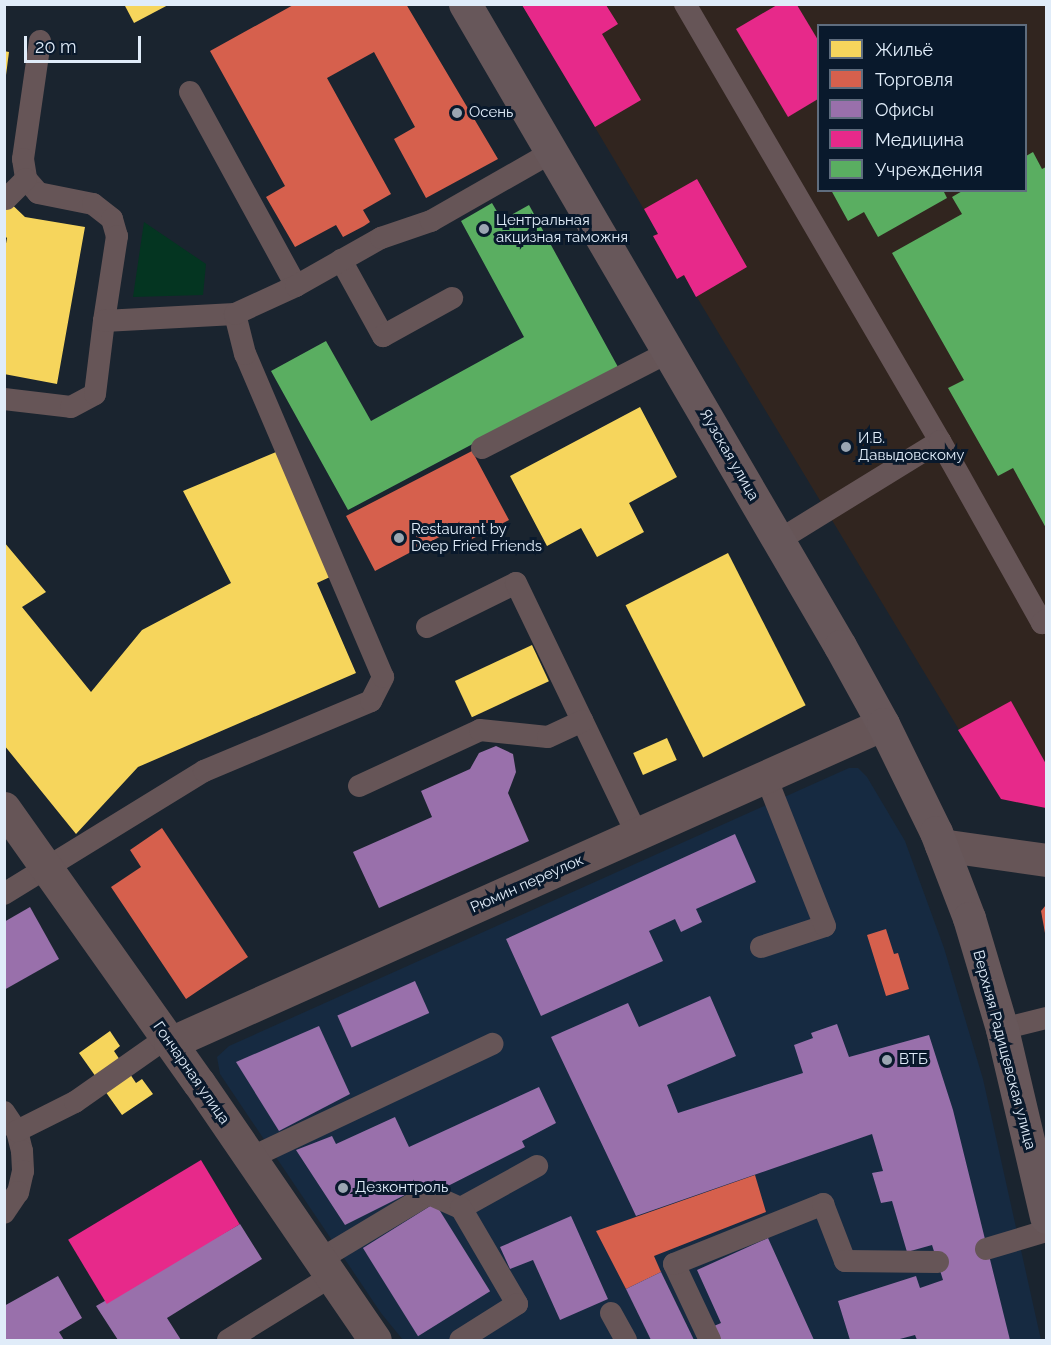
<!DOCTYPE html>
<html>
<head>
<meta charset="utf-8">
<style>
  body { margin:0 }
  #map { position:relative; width:1051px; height:1345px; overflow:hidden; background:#1a242f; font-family:Raleway,sans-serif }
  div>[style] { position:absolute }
  .built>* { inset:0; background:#162a41 }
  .medical>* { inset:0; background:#31251f }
  .green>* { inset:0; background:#043521 }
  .homes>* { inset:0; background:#f6d55c; transform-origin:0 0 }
  .shops>* { inset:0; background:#d6604d }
  .offices>* { inset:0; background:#9970ab; transform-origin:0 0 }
  .health>* { inset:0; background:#e7298a; transform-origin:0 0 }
  .public>* { inset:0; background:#5aae61 }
  .lane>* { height:22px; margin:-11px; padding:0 11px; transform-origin:11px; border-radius:11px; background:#665557 }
  .street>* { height:33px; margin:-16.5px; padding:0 16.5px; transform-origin:16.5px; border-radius:16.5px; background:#665557 }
  .secondary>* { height:33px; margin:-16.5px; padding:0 16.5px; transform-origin:16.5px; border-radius:16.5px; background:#67575a }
  .dots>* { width:16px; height:16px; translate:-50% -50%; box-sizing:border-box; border:3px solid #09192c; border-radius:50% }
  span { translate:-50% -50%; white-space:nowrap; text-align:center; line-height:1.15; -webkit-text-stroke:6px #09192c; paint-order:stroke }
  .poi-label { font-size:15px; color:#e0ecf9 }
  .left { translate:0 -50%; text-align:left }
  .street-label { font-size:15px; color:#e0ecf9 }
  .frame { position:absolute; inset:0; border:6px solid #e0ecf9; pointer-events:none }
  .legend { position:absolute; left:817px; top:24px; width:210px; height:168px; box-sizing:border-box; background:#09192c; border:2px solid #5f6d7e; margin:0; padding:8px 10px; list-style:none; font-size:18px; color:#e0ecf9 }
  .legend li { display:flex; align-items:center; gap:12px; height:30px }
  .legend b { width:30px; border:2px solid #5f6d7e }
  .scale { position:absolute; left:24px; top:36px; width:117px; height:27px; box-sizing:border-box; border:3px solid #e0ecf9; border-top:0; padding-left:8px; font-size:18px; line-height:21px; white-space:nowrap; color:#e0ecf9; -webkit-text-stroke:4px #09192c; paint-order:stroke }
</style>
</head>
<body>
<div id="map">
  <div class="built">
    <div style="clip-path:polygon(849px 768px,858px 768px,867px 777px,905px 841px,944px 948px,983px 1079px,1041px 1340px,403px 1340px,381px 1313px,220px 1074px,217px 1057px,229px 1046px)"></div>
  </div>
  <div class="medical">
    <div style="clip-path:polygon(evenodd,522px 5px,1046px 5px,1046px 808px,1001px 799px,684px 276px,677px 279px,653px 236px,658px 233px,522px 5px,818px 26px,1026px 26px,1026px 190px,818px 190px,818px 26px)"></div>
  </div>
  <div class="green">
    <div style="clip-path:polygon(144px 222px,206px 264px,203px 295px,133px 297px)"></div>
  </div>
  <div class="homes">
    <div style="clip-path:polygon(124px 4px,170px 4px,134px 23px)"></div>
    <div style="clip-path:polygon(4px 51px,9px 52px,6px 75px,4px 75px)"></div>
    <div style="clip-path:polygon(4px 197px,25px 217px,85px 227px,57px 384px,4px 374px,4px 255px,7px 238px,4px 235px)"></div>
    <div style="clip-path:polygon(640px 407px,677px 477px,629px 503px,644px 532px,597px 557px,581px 528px,547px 546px,510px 476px)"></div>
    <div style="clip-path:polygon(276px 452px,330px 577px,317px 583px,356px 673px,138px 767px,76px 834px,4px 745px,4px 542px,46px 592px,22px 607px,91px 692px,142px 630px,231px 583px,183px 491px)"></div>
    <div style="left:728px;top:553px;width:171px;height:115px;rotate:63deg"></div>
    <div style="left:532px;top:645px;width:40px;height:85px;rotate:65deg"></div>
    <div style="left:667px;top:738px;width:24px;height:37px;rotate:66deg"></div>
    <div style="clip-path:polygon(110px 1031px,120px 1046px,114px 1051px,120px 1060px,96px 1077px,79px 1053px)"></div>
    <div style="clip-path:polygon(130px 1074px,136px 1083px,142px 1079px,153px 1094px,122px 1115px,105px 1091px)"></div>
  </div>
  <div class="shops">
    <div style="clip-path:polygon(295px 4px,406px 4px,498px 159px,426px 198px,394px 139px,415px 127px,374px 52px,327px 78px,391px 194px,363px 210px,370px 222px,364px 226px,343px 237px,336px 225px,295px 247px,266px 197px,285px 186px,210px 51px)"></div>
    <div style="clip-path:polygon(472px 451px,509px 520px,472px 539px,464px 524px,375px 571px,346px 516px)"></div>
    <div style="clip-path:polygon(162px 828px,248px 957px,186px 999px,111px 887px,141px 867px,130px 850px)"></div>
    <div style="clip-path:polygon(1046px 905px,1046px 933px,1045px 933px,1041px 911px)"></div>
    <div style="clip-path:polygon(886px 929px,894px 954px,898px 953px,909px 989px,886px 996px,867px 935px)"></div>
    <div style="clip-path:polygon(755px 1175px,766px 1212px,654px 1256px,661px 1272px,626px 1289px,596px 1231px)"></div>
  </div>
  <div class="offices">
    <div style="clip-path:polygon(496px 746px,513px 754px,516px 772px,508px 793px,529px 841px,379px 908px,353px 852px,432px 817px,421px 791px,470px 769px,479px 753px)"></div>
    <div style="clip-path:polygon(735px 834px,756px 882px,696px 909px,702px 922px,681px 932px,675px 919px,649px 931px,663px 961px,541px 1016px,506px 939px)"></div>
    <div style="clip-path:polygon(30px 907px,59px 959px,4px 990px,4px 922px)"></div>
    <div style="left:415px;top:981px;width:35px;height:85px;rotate:66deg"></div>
    <div style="clip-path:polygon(710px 996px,736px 1056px,667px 1085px,678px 1113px,803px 1073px,794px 1045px,813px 1038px,811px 1033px,837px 1024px,849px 1057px,929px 1035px,953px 1110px,1010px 1340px,917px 1340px,915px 1335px,896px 1340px,850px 1340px,838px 1301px,916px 1276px,920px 1288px,943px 1280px,932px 1245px,907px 1252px,892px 1201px,881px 1203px,872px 1173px,883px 1171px,872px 1134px,636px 1216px,551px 1037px,628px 1003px,639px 1027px)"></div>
    <div style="clip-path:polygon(319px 1026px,350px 1094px,279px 1131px,236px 1062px)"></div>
    <div style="clip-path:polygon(539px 1087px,556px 1123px,522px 1141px,525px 1147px,440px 1190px,435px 1180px,345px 1225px,296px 1150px,332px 1136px,336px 1144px,395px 1117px,409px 1147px)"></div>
    <div style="left:435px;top:1203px;width:104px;height:85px;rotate:58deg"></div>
    <div style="clip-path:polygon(571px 1216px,608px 1299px,560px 1320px,533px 1260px,510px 1269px,500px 1247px)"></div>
    <div style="clip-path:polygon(240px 1224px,262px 1259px,167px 1318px,181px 1340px,118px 1340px,96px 1306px)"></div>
    <div style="clip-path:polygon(768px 1238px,814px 1340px,720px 1340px,714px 1326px,721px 1323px,697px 1270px)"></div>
    <div style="clip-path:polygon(661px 1272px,694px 1340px,651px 1340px,626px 1289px)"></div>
    <div style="clip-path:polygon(58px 1276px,82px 1318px,59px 1332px,64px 1340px,4px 1340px,4px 1306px)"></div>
  </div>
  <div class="health">
    <div style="clip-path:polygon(522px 5px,606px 5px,618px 24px,602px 34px,641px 100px,595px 127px)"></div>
    <div style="clip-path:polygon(777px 5px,797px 5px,818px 40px,818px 99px,788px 117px,736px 29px)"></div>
    <div style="clip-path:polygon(697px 179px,747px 267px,696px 297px,684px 275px,677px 279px,653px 236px,658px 234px,644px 209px)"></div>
    <div style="clip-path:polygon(1011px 701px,1046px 764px,1046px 808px,1001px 799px,958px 730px)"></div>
    <div style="left:201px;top:1160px;width:75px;height:155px;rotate:59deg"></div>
  </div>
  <div class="public">
    <div style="clip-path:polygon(1033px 152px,1042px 169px,1046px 167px,1046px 528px,1013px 468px,998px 476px,948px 388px,964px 380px,892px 253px,962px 214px,952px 197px,964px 190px,1026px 190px,1026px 156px)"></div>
    <div style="clip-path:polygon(831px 190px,943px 190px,947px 198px,878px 237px,864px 212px,848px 221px)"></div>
    <div style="clip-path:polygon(492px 203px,502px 220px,529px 205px,618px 367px,348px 510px,271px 371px,326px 341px,371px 421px,524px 337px,461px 221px)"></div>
  </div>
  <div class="lane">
    <div style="left:685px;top:4px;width:506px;rotate:59.74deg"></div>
    <div style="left:940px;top:441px;width:189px;rotate:148.4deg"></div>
    <div style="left:40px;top:41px;width:119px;rotate:98.2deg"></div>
    <div style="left:23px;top:159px;width:20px;rotate:81deg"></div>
    <div style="left:26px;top:179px;width:18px;rotate:49deg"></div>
    <div style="left:38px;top:193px;width:56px;rotate:11.3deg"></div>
    <div style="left:93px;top:204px;width:24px;rotate:38deg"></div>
    <div style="left:112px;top:219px;width:18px;rotate:74deg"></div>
    <div style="left:117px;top:236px;width:86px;rotate:98.7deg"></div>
    <div style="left:190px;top:92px;width:221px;rotate:61.3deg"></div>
    <div style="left:6px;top:199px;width:28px;rotate:-45deg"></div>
    <div style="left:341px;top:260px;width:87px;rotate:61.1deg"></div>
    <div style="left:383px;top:336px;width:79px;rotate:-28.8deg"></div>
    <div style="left:4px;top:399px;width:67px;rotate:6.8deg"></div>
    <div style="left:71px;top:407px;width:27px;rotate:-28deg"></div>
    <div style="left:95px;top:394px;width:74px;rotate:-83deg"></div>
    <div style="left:104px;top:321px;width:131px;rotate:-3.1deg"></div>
    <div style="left:940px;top:441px;width:209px;rotate:60.7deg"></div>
    <div style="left:1042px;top:623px;width:5px;rotate:-37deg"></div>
    <div style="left:482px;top:448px;width:210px;rotate:-27.2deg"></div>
    <div style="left:427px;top:627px;width:99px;rotate:-26.3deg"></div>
    <div style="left:516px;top:583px;width:279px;rotate:64.3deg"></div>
    <div style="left:359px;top:786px;width:133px;rotate:-24.8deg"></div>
    <div style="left:480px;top:730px;width:68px;rotate:5.9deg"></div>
    <div style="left:548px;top:737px;width:38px;rotate:-25deg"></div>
    <div style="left:4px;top:894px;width:235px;rotate:-31.6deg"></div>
    <div style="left:204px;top:771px;width:181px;rotate:-22.7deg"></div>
    <div style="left:371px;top:701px;width:27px;rotate:-63deg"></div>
    <div style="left:383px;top:677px;width:351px;rotate:-113.1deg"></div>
    <div style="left:245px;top:354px;width:41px;rotate:-104deg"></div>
    <div style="left:235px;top:314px;width:67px;rotate:-24.7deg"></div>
    <div style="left:296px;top:286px;width:98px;rotate:-29.5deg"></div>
    <div style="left:381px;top:238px;width:53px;rotate:-18.8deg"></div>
    <div style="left:431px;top:221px;width:139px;rotate:-29.7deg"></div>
    <div style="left:761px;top:947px;width:67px;rotate:-18.2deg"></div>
    <div style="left:825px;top:926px;width:160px;rotate:-111.6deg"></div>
    <div style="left:1002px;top:1029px;width:45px;rotate:-14deg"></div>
    <div style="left:4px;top:1112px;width:23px;rotate:56deg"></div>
    <div style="left:17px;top:1131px;width:21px;rotate:76deg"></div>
    <div style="left:22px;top:1151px;width:20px;rotate:87deg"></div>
    <div style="left:23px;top:1171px;width:22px;rotate:103deg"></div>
    <div style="left:18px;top:1192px;width:25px;rotate:124deg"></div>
    <div style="left:17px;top:1131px;width:65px;rotate:-26.6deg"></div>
    <div style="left:75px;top:1102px;width:111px;rotate:-35.1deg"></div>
    <div style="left:250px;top:1158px;width:268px;rotate:-25.2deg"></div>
    <div style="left:461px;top:1208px;width:87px;rotate:-28.9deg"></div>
    <div style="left:986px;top:1249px;width:63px;rotate:-16.7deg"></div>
    <div style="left:319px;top:1260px;width:128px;rotate:-31deg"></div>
    <div style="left:429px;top:1194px;width:35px;rotate:24deg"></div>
    <div style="left:461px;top:1208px;width:111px;rotate:59.7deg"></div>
    <div style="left:517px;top:1304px;width:67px;rotate:147.7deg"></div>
    <div style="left:611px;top:1313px;width:31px;rotate:61deg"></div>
    <div style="left:228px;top:1340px;width:120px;rotate:-31.7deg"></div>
    <div style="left:710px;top:1340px;width:84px;rotate:-115.3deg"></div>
    <div style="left:674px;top:1264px;width:161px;rotate:-21.9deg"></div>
    <div style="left:823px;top:1204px;width:61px;rotate:68.9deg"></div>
    <div style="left:845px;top:1261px;width:93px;rotate:0.6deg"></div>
  </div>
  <div class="street">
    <div style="left:4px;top:808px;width:337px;rotate:54.7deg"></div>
    <div style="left:199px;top:1083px;width:311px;rotate:55.6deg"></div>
    <div style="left:941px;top:845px;width:106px;rotate:8.1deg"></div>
    <div style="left:170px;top:1043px;width:781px;rotate:-24.1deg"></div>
  </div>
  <div class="secondary">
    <div style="left:465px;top:4px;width:743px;rotate:59.71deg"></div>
    <div style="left:840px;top:646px;width:89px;rotate:61.1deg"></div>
    <div style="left:883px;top:724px;width:120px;rotate:63.9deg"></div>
    <div style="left:936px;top:832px;width:92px;rotate:69deg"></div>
    <div style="left:969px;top:918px;width:116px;rotate:73.4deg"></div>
    <div style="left:1002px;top:1029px;width:193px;rotate:76.8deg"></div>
  </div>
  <div class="dots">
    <div style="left:457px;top:113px;background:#9ba6b2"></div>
    <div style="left:484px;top:229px;background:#9ba6b2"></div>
    <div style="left:846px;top:447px;background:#9ba6b2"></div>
    <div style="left:399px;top:538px;background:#9ba6b2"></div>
    <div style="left:887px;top:1060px;background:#9ba6b2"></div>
    <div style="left:343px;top:1188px;background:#9ba6b2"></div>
  </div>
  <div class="poi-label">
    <span class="left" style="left:469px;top:113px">Осень</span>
    <span class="left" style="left:496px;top:229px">Центральная<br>акцизная таможня</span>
    <span class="left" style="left:858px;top:447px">И.В.<br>Давыдовскому</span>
    <span class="left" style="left:411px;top:538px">Restaurant by<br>Deep Fried Friends</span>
    <span class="left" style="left:899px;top:1060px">ВТБ</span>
    <span class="left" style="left:355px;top:1188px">Дезконтроль</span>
  </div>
  <div class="street-label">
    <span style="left:729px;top:455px;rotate:60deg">Яузская улица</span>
    <span style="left:527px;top:884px;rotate:-24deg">Рюмин переулок</span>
    <span style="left:1004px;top:1050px;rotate:75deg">Верхняя Радищевская улица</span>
    <span style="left:191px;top:1073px;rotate:55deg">Гончарная улица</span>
  </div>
  <div class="frame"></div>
  <ul class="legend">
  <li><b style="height:16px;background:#f6d55c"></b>Жильё</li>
  <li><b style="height:16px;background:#d6604d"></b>Торговля</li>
  <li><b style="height:16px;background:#9970ab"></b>Офисы</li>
  <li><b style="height:16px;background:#e7298a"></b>Медицина</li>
  <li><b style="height:16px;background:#5aae61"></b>Учреждения</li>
  </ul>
  <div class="scale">20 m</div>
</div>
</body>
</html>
